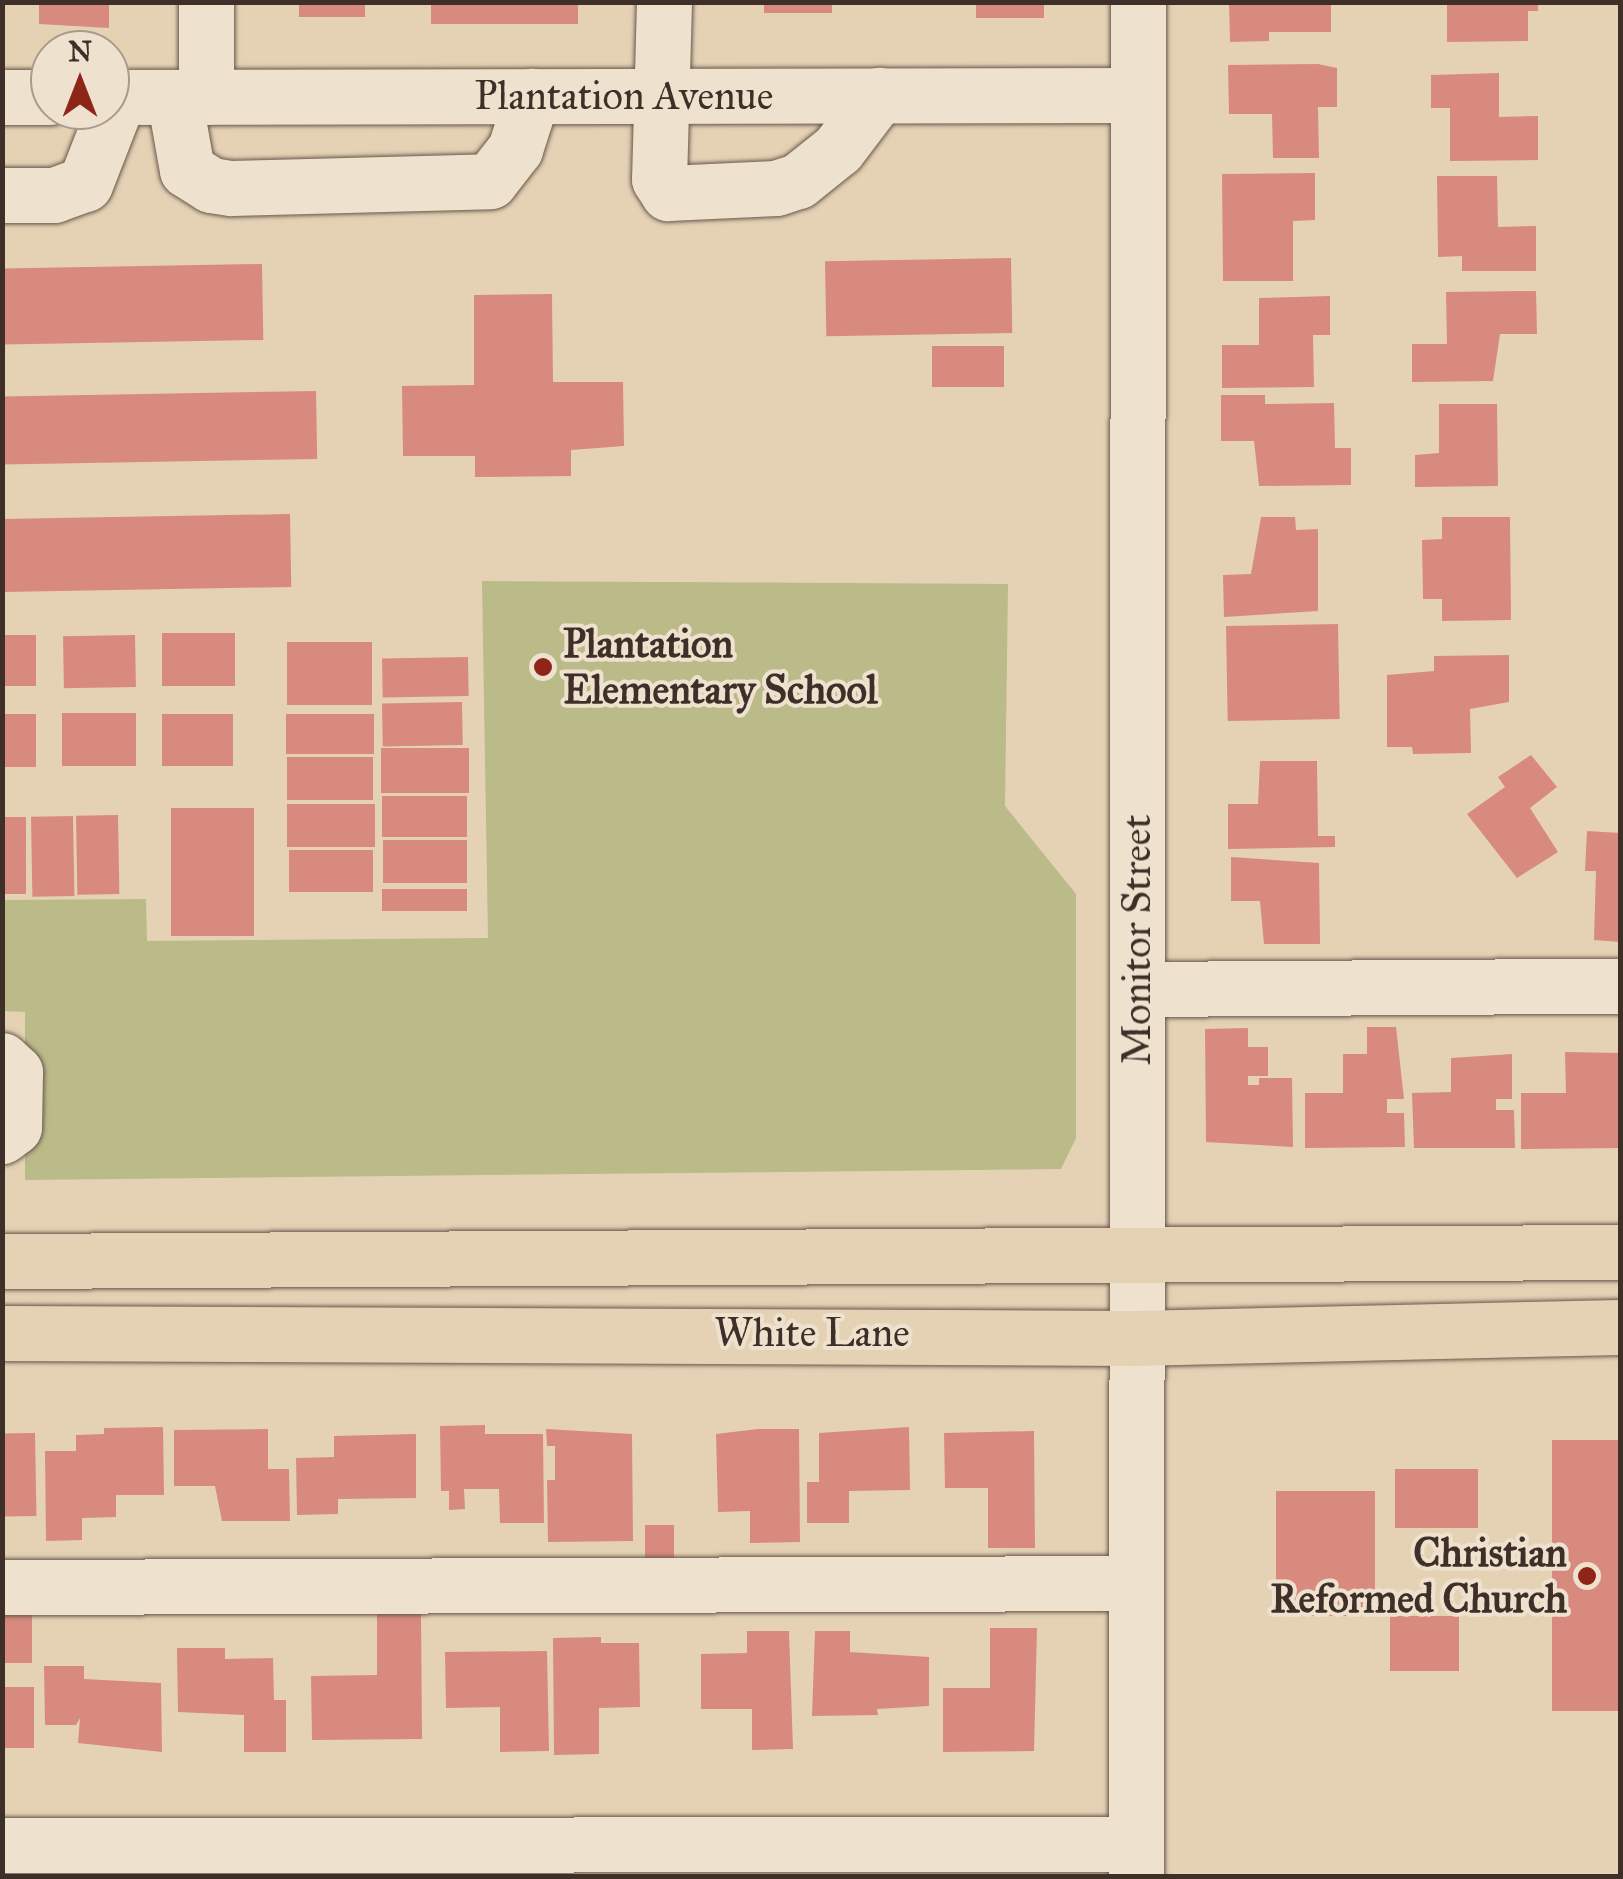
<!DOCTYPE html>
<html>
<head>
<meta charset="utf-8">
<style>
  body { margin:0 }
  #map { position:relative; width:1623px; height:1879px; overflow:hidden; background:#e5d2b5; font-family:"IM FELL Great Primer",serif }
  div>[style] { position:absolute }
  .green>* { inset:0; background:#bbba89 }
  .building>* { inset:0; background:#d88a7f; transform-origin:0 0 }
  .roads { filter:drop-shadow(0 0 2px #68584b) drop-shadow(0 0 2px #68584b) }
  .minor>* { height:55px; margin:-27.5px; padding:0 27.5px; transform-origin:27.5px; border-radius:27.5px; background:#eee2cf }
  .major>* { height:55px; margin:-27.5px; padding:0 27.5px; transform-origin:27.5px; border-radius:27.5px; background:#e5d2b5 }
  .dots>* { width:28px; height:28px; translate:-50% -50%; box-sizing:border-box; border:5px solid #eee2cf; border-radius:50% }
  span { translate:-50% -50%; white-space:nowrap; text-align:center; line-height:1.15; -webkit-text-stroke:8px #eee2cf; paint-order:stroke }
  .street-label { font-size:40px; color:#3e2f28 }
  .poi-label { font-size:40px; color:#3e2f28; font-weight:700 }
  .left { translate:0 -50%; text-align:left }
  .right { translate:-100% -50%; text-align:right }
  .frame { position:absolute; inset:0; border:5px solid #3e2f28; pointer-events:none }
  .north { position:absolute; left:30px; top:30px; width:100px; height:100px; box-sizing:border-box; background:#eee2cf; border:2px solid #a89a8c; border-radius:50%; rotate:0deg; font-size:28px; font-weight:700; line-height:40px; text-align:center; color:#3e2f28 }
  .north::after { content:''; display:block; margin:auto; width:35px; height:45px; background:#8f2418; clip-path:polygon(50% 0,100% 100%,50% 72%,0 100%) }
</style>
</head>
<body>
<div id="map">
  <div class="green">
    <div style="clip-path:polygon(482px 581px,1008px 584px,1005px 806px,1076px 894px,1076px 1138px,1061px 1169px,25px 1180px,25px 1012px,3px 1011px,3px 900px,146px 899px,147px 941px,488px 938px)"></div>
  </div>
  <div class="building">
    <div style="clip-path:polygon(39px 2px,109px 2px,109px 28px,39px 24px)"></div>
    <div style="left:299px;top:2px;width:66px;height:15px"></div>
    <div style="left:431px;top:2px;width:147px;height:22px"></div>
    <div style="left:764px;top:2px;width:68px;height:11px"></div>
    <div style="left:976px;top:2px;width:68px;height:16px"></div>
    <div style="clip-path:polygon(1229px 2px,1331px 2px,1331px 32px,1269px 32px,1269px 41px,1230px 42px)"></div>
    <div style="clip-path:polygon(1447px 2px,1538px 2px,1538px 11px,1528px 11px,1528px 41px,1447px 42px)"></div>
    <div style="clip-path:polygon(1318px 64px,1337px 68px,1337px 107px,1318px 107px,1319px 158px,1273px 158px,1272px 114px,1229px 114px,1228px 65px)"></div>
    <div style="clip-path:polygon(1499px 73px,1499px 117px,1538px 116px,1538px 160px,1450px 161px,1450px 108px,1431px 108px,1431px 75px)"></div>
    <div style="clip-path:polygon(1315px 173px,1315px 220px,1293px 221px,1293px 281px,1223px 281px,1222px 174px)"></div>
    <div style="clip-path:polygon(1437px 176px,1497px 176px,1498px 227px,1536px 226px,1536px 271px,1462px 271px,1462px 256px,1438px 257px)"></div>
    <div style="left:1011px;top:258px;width:75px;height:186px;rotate:89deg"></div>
    <div style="left:262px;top:264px;width:76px;height:260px;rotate:89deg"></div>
    <div style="clip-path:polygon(1536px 291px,1537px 334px,1500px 334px,1493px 381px,1412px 382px,1412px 344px,1447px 344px,1446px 292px)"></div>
    <div style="clip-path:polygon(552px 294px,553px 382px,623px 382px,624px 446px,571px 450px,571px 476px,475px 477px,475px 456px,403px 456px,402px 386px,474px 385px,474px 295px)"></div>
    <div style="clip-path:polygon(1330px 296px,1330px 335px,1313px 335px,1314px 387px,1222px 388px,1222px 345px,1259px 345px,1259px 298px)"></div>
    <div style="left:1004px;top:346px;width:41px;height:72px;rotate:90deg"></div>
    <div style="left:316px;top:391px;width:68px;height:314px;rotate:89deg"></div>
    <div style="clip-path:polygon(1221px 395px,1265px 395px,1265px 404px,1334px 403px,1335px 448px,1351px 448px,1351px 485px,1259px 486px,1254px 441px,1221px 441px)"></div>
    <div style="clip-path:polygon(1439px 404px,1497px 404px,1498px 486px,1415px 487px,1415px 455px,1439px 453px)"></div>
    <div style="left:290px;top:514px;width:73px;height:288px;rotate:89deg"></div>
    <div style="clip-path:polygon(1261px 517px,1295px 517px,1296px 530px,1318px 529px,1318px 611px,1224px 617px,1223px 575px,1251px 574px)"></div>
    <div style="clip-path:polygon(1442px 517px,1510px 517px,1511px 620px,1442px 621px,1442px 599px,1423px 599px,1422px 540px,1442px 539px)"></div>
    <div style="left:1338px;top:624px;width:95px;height:112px;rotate:89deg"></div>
    <div style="left:235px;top:633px;width:53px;height:73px;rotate:90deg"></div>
    <div style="left:2px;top:635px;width:34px;height:51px"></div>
    <div style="left:135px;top:635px;width:52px;height:72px;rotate:89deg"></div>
    <div style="left:372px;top:642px;width:63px;height:85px;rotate:90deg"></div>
    <div style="clip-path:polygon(1509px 655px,1509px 702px,1470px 709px,1471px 753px,1413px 754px,1412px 747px,1387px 747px,1387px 675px,1434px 671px,1434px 656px)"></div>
    <div style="left:468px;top:657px;width:39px;height:86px;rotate:89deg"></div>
    <div style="left:462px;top:702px;width:43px;height:80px;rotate:89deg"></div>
    <div style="left:136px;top:713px;width:53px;height:74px;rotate:90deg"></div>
    <div style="left:2px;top:714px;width:34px;height:53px"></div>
    <div style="left:162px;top:714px;width:71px;height:52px"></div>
    <div style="left:374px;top:714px;width:40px;height:88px;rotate:90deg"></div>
    <div style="left:469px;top:748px;width:45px;height:88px;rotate:90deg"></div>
    <div style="clip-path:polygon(1531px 755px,1557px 787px,1530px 808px,1558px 852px,1517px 878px,1467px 814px,1505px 787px,1498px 777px)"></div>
    <div style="left:373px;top:757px;width:43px;height:86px;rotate:90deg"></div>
    <div style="clip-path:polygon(1260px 761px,1317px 761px,1318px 836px,1335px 836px,1335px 847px,1228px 849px,1228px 804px,1258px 804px)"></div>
    <div style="left:467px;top:796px;width:41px;height:85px;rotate:90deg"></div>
    <div style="left:375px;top:804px;width:43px;height:88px;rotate:90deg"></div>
    <div style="left:254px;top:808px;width:128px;height:83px;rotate:90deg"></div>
    <div style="left:118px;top:815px;width:79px;height:42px;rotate:89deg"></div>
    <div style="left:73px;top:816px;width:80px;height:42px;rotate:89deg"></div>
    <div style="left:2px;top:817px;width:24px;height:77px"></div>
    <div style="clip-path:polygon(1587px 831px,1620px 833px,1620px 942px,1594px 940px,1596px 871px,1585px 871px)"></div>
    <div style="left:383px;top:840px;width:84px;height:43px"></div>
    <div style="left:373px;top:850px;width:42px;height:84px;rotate:90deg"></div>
    <div style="clip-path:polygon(1231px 857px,1319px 863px,1320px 944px,1264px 944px,1260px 901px,1231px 901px)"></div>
    <div style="left:467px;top:889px;width:22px;height:85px;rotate:90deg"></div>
    <div style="clip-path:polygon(1367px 1027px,1396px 1027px,1404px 1099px,1387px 1099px,1387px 1113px,1404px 1113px,1405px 1147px,1305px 1148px,1305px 1093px,1343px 1093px,1343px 1054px,1367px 1054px)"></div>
    <div style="clip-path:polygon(1248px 1028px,1248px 1047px,1268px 1047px,1268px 1076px,1248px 1076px,1248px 1085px,1259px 1085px,1259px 1078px,1292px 1078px,1293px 1147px,1206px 1142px,1205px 1029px)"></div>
    <div style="clip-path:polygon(1565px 1052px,1620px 1053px,1620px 1148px,1521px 1149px,1521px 1093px,1566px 1093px)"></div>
    <div style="clip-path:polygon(1512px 1054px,1512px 1099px,1496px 1099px,1496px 1110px,1514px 1110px,1515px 1148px,1414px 1148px,1412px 1093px,1451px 1092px,1451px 1058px)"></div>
    <div style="clip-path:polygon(485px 1425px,485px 1434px,543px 1434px,544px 1523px,500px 1523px,499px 1489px,464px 1489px,465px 1509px,449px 1510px,449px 1491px,441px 1491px,440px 1426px)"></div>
    <div style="clip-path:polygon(163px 1427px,164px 1495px,116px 1495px,116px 1517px,82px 1518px,82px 1540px,46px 1541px,45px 1451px,76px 1451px,76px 1435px,104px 1434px,104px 1428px)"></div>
    <div style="clip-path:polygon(909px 1427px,910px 1490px,849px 1491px,849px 1523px,807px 1523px,807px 1482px,819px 1482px,819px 1433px)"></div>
    <div style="clip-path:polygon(268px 1429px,268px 1469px,289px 1469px,290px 1521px,222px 1521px,215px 1486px,174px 1486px,174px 1430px)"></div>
    <div style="clip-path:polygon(546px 1429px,632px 1434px,633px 1541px,548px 1542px,547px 1480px,555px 1480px,555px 1446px,547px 1446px)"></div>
    <div style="clip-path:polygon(758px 1429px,799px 1429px,800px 1542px,750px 1543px,750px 1511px,718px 1512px,716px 1434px)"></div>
    <div style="clip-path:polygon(1034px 1431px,1035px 1548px,988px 1548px,988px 1488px,945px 1488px,944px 1433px)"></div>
    <div style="left:35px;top:1433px;width:83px;height:33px;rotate:89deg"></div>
    <div style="clip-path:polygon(416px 1434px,416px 1498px,338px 1499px,338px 1514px,297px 1515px,296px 1458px,334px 1457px,334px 1436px)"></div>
    <div style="left:1620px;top:1440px;width:271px;height:68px;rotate:90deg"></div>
    <div style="left:1395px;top:1469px;width:83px;height:59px"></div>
    <div style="left:1375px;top:1491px;width:125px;height:99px;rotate:90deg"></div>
    <div style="left:645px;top:1525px;width:29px;height:44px"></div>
    <div style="clip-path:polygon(421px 1610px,422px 1739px,312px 1740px,311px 1676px,377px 1675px,377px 1611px)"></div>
    <div style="left:2px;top:1615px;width:30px;height:48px"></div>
    <div style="left:1390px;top:1616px;width:69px;height:55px"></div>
    <div style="clip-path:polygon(990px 1628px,1037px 1628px,1034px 1751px,943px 1752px,943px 1688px,990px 1688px)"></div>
    <div style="clip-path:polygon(747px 1631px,789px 1631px,793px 1749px,752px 1750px,752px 1709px,701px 1709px,701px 1654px,747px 1653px)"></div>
    <div style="clip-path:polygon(815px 1631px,850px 1631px,850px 1652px,929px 1657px,929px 1706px,877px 1709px,878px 1715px,812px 1716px)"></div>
    <div style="clip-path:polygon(601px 1637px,601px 1643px,639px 1643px,640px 1707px,599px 1708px,599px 1754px,554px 1755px,553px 1638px)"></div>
    <div style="clip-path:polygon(177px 1648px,225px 1648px,225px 1659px,273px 1658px,274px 1700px,286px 1700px,286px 1752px,244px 1752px,244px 1715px,178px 1712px)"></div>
    <div style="clip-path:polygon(547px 1651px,549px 1751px,500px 1752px,500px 1707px,446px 1708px,445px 1652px)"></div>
    <div style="clip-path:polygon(44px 1666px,84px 1666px,84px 1679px,161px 1683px,162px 1752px,78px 1743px,80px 1718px,76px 1725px,45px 1725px)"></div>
    <div style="left:2px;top:1687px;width:32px;height:61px"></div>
  </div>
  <div class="roads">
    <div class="minor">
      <div style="left:664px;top:2px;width:177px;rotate:91.6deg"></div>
      <div style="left:659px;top:179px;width:17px;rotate:57deg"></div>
      <div style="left:668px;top:193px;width:108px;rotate:-2.7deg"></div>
      <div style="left:776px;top:188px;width:23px;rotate:-18deg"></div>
      <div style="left:798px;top:181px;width:51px;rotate:-38.7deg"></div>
      <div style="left:838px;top:149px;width:68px;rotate:-52.8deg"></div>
      <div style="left:2px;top:97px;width:48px"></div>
      <div style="left:110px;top:97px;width:1028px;rotate:-0.11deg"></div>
      <div style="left:174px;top:97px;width:74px;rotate:79.9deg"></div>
      <div style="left:187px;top:170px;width:28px;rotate:32deg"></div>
      <div style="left:211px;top:185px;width:20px;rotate:9deg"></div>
      <div style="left:231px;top:188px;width:259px;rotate:-1.5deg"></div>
      <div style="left:490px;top:181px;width:41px;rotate:-52deg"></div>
      <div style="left:515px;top:149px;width:56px;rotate:-72.2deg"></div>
      <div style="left:206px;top:97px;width:95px;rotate:-90deg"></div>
      <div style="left:2px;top:195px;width:52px"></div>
      <div style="left:54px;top:195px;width:33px;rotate:-20deg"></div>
      <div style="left:85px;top:184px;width:93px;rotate:-68.7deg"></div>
      <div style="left:1137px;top:989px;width:483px;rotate:-0.4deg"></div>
      <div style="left:2px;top:1060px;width:18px;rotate:43deg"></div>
      <div style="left:15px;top:1072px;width:55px;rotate:91deg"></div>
      <div style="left:14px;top:1127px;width:15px;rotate:143deg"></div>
      <div style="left:2px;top:1587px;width:1133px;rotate:-0.2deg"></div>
      <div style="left:2px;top:1845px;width:1134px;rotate:-0.05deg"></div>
      <div style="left:1136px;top:1876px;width:1874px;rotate:-89.94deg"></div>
    </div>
    <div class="major">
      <div style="left:2px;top:1261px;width:1618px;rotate:-0.32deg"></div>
      <div style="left:2px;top:1333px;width:1132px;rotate:0.25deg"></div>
      <div style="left:1134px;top:1338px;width:486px;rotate:-1.3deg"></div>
    </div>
  </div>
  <div class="dots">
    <div style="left:543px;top:667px;background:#8f2418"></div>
    <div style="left:1587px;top:1576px;background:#8f2418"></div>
  </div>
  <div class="street-label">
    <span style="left:624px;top:96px">Plantation Avenue</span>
    <span style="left:1137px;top:940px;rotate:-90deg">Monitor Street</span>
    <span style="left:812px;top:1333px">White Lane</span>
  </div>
  <div class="poi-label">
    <span class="left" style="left:563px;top:667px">Plantation<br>Elementary School</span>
    <span class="right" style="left:1567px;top:1576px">Christian<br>Reformed Church</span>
  </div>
  <div class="frame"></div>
  <div class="north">N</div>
</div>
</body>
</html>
